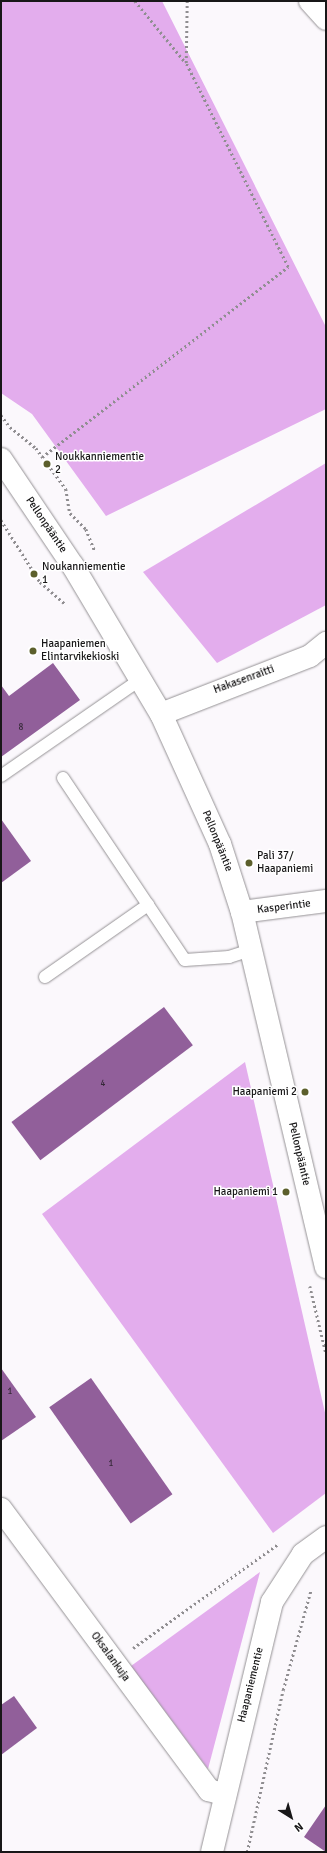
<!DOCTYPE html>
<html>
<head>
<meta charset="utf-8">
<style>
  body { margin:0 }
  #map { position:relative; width:327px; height:1853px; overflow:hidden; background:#fbf8fc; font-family:Signika,sans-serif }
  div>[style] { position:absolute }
  .forest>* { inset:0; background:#e3aded }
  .building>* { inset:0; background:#915f9a; transform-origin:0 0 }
  .path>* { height:2.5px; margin-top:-1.25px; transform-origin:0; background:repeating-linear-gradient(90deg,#908e91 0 2px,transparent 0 5px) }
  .roads { filter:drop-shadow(0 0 1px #959295) drop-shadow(0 0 1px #959295) }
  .lane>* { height:12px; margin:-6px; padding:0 6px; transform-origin:6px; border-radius:6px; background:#fff }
  .street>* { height:22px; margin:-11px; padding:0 11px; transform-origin:11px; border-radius:11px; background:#fff }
  .secondary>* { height:22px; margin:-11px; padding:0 11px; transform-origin:11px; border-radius:11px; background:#fff }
  .dots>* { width:11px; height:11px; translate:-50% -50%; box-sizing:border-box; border:2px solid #fff; border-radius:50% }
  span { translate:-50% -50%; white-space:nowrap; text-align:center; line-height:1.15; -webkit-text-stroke:3px #fff; paint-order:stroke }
  .number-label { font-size:9px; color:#362938 }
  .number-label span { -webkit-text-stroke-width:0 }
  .poi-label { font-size:11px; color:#181718 }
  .left { translate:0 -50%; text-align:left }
  .right { translate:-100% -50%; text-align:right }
  .street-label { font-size:11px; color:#181718 }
  .frame { position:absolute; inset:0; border:2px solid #181718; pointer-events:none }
  .north { position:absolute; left:271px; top:1797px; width:40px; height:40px; -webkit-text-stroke:3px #fff; paint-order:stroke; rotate:143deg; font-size:11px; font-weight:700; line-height:16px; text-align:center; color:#181718 }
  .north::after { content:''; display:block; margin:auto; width:14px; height:18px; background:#181718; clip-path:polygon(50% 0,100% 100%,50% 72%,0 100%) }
</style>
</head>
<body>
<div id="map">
  <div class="forest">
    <div style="clip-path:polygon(1px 1px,162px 1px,326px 327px,326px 409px,106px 516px,32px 414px,1px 393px)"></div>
    <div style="clip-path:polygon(326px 463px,326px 605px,217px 663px,143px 572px)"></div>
    <div style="clip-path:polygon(245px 1062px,326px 1417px,326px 1493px,273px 1533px,42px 1214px)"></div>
    <div style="clip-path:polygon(260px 1572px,208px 1769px,131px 1666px)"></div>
  </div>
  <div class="building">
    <div style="clip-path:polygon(53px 663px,80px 700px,1px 757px,1px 685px,9px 696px)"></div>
    <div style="clip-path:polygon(1px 819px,31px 861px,1px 883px)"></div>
    <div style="left:164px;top:1007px;width:48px;height:191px;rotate:53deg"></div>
    <div style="clip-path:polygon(1px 1368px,36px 1417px,1px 1441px)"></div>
    <div style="left:91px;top:1378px;width:142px;height:51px;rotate:55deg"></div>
    <div style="clip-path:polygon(14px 1696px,37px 1728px,1px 1755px,1px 1705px)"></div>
    <div style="clip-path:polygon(326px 1805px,326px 1852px,304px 1837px)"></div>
  </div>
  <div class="path">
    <div style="left:135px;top:1px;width:80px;rotate:50.6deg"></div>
    <div style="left:1px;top:415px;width:15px;rotate:53deg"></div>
    <div style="left:10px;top:427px;width:33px;rotate:39deg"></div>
    <div style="left:36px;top:448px;width:51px;rotate:53.8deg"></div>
    <div style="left:66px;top:489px;width:24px;rotate:81deg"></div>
    <div style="left:70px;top:513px;width:23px;rotate:45deg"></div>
    <div style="left:86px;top:529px;width:24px;rotate:68deg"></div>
    <div style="left:42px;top:457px;width:311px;rotate:-37.7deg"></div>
    <div style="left:288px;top:267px;width:228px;rotate:-116.6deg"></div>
    <div style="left:186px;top:63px;width:62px;rotate:-89.1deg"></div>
    <div style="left:1px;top:520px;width:73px;rotate:57.8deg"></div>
    <div style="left:40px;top:582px;width:33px;rotate:41deg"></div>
    <div style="left:310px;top:1286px;width:69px;rotate:76.6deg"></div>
    <div style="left:133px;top:1648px;width:178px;rotate:-35.6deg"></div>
    <div style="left:247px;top:1852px;width:166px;rotate:-77.5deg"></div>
    <div style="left:283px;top:1690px;width:104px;rotate:-74.4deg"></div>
  </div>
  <div class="roads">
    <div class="lane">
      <div style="left:1px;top:776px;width:170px;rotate:-34.7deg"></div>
      <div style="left:63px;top:778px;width:219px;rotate:56.2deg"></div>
      <div style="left:185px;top:960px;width:44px;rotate:-3.9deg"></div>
      <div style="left:229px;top:957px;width:23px;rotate:-18deg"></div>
      <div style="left:45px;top:977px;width:126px;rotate:-35deg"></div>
    </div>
    <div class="street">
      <div style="left:310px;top:1px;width:24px;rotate:48deg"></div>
      <div style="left:161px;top:714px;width:160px;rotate:-21.3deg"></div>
      <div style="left:310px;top:656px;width:21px;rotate:-39deg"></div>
      <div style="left:242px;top:912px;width:85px;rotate:-7.5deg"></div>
      <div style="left:1px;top:1509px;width:350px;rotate:53.5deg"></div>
      <div style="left:209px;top:1790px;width:17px;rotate:17deg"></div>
    </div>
    <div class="secondary">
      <div style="left:1px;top:459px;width:129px;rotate:56.1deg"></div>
      <div style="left:73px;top:566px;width:172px;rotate:59.3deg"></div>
      <div style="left:161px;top:714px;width:143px;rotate:65.6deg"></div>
      <div style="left:220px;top:844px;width:71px;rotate:72.1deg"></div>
      <div style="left:242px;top:912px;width:365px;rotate:76.7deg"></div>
      <div style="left:212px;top:1852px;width:257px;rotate:-76.5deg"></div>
      <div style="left:272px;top:1602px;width:57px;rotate:-57.1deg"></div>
      <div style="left:303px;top:1554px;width:29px;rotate:-36deg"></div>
    </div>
  </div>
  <div class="dots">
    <div style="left:47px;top:464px;background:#5c5f2c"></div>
    <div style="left:34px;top:574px;background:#5c5f2c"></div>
    <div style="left:33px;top:651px;background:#5c5f2c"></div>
    <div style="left:249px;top:863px;background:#5c5f2c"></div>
    <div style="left:305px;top:1092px;background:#5c5f2c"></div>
    <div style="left:286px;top:1192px;background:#5c5f2c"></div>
  </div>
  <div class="number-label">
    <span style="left:21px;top:728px">8</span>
    <span style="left:103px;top:1084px">4</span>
    <span style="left:10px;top:1392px">1</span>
    <span style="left:111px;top:1464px">1</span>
  </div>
  <div class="poi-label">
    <span class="left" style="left:55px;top:464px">Noukkanniementie<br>2</span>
    <span class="left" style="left:42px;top:574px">Noukanniementie<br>1</span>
    <span class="left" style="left:41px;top:651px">Haapaniemen<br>Elintarvikekioski</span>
    <span class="left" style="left:257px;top:863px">Pali 37/<br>Haapaniemi</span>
    <span class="right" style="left:297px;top:1092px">Haapaniemi 2</span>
    <span class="right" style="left:278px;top:1192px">Haapaniemi 1</span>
  </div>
  <div class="street-label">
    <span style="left:46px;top:525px;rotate:56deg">Pellonpääntie</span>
    <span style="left:244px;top:680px;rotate:-20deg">Hakasenraitti</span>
    <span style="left:217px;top:841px;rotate:68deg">Pellonpääntie</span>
    <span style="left:284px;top:907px;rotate:-7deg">Kasperintie</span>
    <span style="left:299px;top:1154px;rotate:77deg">Pellonpääntie</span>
    <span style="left:110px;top:1657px;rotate:54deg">Oksalankuja</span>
    <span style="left:251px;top:1685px;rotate:-76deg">Haapaniementie</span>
  </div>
  <div class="frame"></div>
  <div class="north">N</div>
</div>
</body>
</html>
